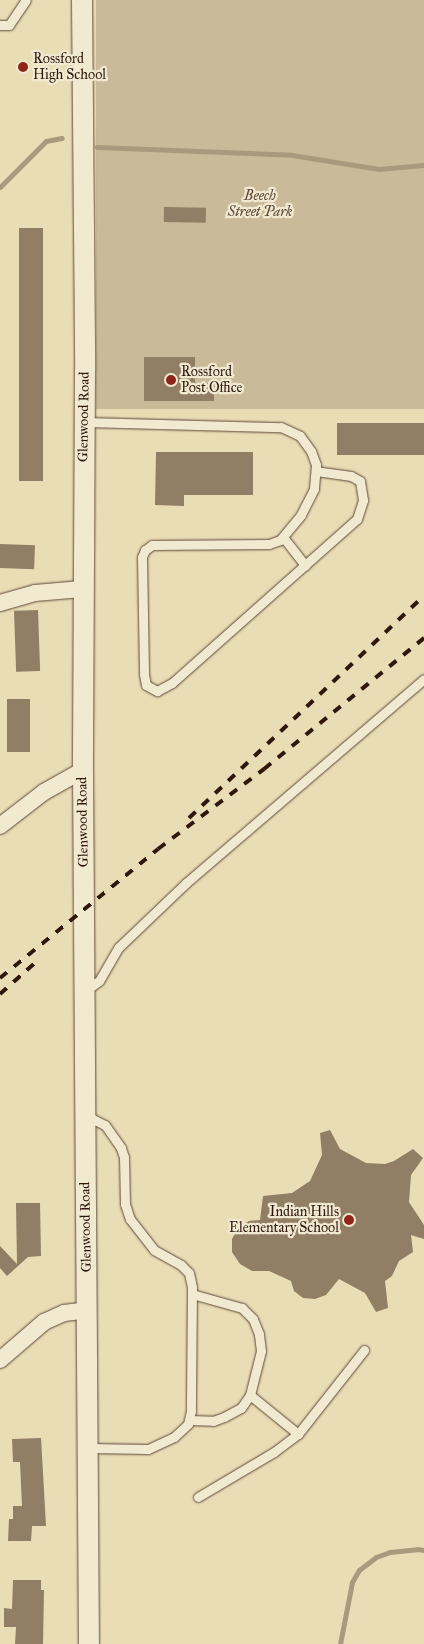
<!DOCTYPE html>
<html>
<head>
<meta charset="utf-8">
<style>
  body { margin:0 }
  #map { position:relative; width:424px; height:1644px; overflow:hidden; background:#e9ddb6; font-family:"IM FELL Great Primer",serif }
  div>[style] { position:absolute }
  .green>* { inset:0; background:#c9bb99; transform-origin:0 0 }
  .stream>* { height:5px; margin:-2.5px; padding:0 2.5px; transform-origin:2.5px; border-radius:2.5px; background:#aa9a7d }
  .building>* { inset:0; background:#907e65; transform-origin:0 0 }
  .roads { filter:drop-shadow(0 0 1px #5e4837) drop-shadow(0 0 1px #5e4837) }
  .service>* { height:9px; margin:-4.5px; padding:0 4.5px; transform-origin:4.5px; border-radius:4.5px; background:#f1e9d0 }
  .minor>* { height:16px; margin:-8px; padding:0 8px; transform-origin:8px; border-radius:8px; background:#f1e9d0 }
  .tertiary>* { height:20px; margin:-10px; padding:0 10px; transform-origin:10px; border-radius:10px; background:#f1e9d0 }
  .rail>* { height:4px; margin-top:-2px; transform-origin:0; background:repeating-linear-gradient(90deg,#2f170d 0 9px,transparent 0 18px) }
  .dots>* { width:14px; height:14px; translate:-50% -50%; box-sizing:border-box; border:2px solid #f1e9d0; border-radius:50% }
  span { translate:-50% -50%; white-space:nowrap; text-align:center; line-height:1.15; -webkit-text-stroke:4.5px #f1e9d0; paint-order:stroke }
  .poi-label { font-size:14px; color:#2f170d }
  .left { translate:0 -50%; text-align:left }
  .right { translate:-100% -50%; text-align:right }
  .park-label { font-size:14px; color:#5d4837; font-style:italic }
  .street-label { font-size:14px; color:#2f170d }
</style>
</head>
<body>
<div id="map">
  <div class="green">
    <div style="left:96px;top:0;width:328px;height:409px"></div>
  </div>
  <div class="stream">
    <div style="left:97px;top:147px;width:195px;rotate:2.3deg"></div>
    <div style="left:292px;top:155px;width:88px;rotate:9.1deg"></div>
    <div style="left:379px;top:169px;width:45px;rotate:-5.1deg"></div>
    <div style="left:0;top:187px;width:65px;rotate:-45deg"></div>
    <div style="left:46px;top:141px;width:16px;rotate:-11deg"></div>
    <div style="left:340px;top:1644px;width:63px;rotate:-79deg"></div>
    <div style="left:352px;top:1582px;width:14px;rotate:-60deg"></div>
    <div style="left:359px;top:1570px;width:21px;rotate:-37deg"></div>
    <div style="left:376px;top:1557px;width:15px;rotate:-20deg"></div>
    <div style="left:390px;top:1552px;width:27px;rotate:-6deg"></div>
    <div style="left:417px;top:1549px;width:7px;rotate:8deg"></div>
  </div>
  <div class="building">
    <div style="left:164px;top:207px;width:42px;height:15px;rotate:1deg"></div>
    <div style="left:19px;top:228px;width:24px;height:253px"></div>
    <div style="clip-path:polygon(144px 357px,195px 357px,195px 383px,214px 383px,214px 401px,144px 401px)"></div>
    <div style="left:337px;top:423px;width:87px;height:32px"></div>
    <div style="clip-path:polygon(156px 452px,253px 452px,253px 495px,184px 495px,184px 506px,155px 505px)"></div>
    <div style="left:0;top:544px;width:35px;height:24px;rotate:2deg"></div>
    <div style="left:38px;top:610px;width:61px;height:24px;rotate:88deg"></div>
    <div style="left:7px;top:699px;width:23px;height:53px"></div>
    <div style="clip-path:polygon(330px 1130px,340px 1149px,366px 1163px,385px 1164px,394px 1161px,413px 1149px,423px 1158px,411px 1175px,409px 1202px,424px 1225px,424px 1239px,411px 1235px,413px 1252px,399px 1261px,392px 1276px,385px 1281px,388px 1308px,376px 1312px,365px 1293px,339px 1279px,326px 1295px,315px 1299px,303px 1298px,294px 1291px,291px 1281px,269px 1271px,252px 1271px,240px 1264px,232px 1252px,232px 1239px,238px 1228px,249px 1221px,260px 1220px,263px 1196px,292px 1193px,310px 1181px,322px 1155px,320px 1133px)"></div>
    <div style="clip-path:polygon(16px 1203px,40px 1203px,41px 1256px,28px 1257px,7px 1276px,0 1268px,0 1246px,17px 1264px)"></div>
    <div style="clip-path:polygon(41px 1438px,46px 1526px,32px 1526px,31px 1541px,8px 1541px,9px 1519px,13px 1519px,13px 1506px,22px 1506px,20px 1462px,13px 1462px,12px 1439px)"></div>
    <div style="clip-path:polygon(13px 1580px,41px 1580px,41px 1590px,44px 1590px,43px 1644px,15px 1644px,16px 1627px,4px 1627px,4px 1608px,12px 1609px)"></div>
  </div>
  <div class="roads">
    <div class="service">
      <div style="left:0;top:25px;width:9px"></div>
      <div style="left:9px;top:25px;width:30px;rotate:-56deg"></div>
      <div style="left:85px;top:422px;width:196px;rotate:1.5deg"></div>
      <div style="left:281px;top:427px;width:21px;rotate:25deg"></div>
      <div style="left:300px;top:436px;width:19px;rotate:54deg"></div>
      <div style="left:311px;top:451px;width:15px;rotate:70deg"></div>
      <div style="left:316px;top:465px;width:24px;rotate:95deg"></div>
      <div style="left:314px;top:489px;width:29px;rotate:117deg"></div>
      <div style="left:301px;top:515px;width:33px;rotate:130deg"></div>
      <div style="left:280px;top:540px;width:12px;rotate:160deg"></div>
      <div style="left:269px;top:544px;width:117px;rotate:179.5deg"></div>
      <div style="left:152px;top:545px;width:9px;rotate:144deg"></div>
      <div style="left:145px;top:550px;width:8px;rotate:113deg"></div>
      <div style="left:142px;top:557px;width:117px;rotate:89deg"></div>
      <div style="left:144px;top:674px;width:11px;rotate:80deg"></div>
      <div style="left:146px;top:685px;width:13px;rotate:29deg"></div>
      <div style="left:157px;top:691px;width:17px;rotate:-28deg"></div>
      <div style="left:172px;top:683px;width:247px;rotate:-41.6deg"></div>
      <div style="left:357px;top:519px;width:20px;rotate:-72deg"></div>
      <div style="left:363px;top:500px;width:19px;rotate:-99deg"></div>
      <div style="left:360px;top:481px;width:10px;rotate:-151deg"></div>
      <div style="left:351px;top:476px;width:35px;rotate:-172deg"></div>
      <div style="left:283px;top:537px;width:36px;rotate:52deg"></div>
      <div style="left:85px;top:991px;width:17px;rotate:-36deg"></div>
      <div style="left:99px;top:981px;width:39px;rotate:-60deg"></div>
      <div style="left:119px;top:947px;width:93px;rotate:-43.7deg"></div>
      <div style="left:186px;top:883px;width:313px;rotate:-40.6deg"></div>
      <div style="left:85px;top:1115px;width:22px;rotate:27deg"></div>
      <div style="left:105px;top:1125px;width:28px;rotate:55deg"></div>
      <div style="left:121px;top:1148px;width:9px;rotate:72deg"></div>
      <div style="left:124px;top:1157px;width:47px;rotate:88.8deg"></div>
      <div style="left:125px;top:1204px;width:16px;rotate:72deg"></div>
      <div style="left:130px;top:1219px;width:39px;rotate:52deg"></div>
      <div style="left:154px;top:1250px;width:31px;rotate:29deg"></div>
      <div style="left:181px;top:1265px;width:11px;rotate:45deg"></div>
      <div style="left:189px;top:1273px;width:14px;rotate:78deg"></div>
      <div style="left:192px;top:1287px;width:124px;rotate:90.5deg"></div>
      <div style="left:191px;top:1411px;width:13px;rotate:103deg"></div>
      <div style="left:188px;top:1424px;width:19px;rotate:137deg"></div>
      <div style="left:174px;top:1437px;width:29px;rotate:155deg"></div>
      <div style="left:148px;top:1449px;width:60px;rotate:-179deg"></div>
      <div style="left:250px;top:1395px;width:62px;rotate:39.1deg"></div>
      <div style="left:189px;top:1420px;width:24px;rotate:2deg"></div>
      <div style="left:213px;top:1421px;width:12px;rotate:-20deg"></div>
      <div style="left:224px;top:1417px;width:19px;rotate:-28deg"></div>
      <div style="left:241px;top:1408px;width:16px;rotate:-55deg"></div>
      <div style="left:250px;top:1395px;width:45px;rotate:-76deg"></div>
      <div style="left:261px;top:1351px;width:17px;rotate:-97deg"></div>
      <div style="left:259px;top:1334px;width:16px;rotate:-112deg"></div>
      <div style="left:253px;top:1319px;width:16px;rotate:-135deg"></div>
      <div style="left:242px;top:1308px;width:52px;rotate:-164.4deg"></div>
      <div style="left:198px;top:1497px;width:88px;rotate:-30.6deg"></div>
      <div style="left:274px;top:1452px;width:30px;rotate:-37deg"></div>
      <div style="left:298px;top:1434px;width:107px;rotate:-51.8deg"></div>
    </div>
    <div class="minor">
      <div style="left:0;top:603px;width:36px;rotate:-16deg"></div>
      <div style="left:35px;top:593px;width:47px;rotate:-4.9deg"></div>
      <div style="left:0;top:826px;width:56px;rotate:-37.7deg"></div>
      <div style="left:44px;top:792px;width:45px;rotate:-29.4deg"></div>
      <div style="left:0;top:1360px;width:58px;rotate:-40.8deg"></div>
      <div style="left:44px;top:1322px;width:22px;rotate:-24deg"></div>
      <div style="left:64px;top:1313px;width:23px;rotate:-7deg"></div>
    </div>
    <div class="tertiary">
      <div style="left:82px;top:0;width:370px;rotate:89.5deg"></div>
      <div style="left:85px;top:370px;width:400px;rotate:90.3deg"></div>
      <div style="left:83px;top:770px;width:874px;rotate:89.61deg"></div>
    </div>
  </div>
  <div class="rail">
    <div style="left:189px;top:818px;width:323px;rotate:-43.4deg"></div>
    <div style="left:0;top:978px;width:204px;rotate:-39.2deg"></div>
    <div style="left:158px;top:849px;width:133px;rotate:-37deg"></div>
    <div style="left:264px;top:769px;width:207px;rotate:-39.3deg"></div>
    <div style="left:0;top:994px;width:50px;rotate:-41.7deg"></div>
  </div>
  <div class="dots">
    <div style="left:23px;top:67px;background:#8f2418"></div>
    <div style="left:171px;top:380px;background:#8f2418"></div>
    <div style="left:349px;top:1220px;background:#8f2418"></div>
  </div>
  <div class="poi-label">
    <span class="left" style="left:33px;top:67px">Rossford<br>High School</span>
    <span class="left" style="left:181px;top:380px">Rossford<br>Post Office</span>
    <span class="right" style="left:339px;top:1220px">Indian Hills<br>Elementary School</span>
  </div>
  <div class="park-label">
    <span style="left:260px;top:204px">Beech<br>Street Park</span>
  </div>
  <div class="street-label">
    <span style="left:84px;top:417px;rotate:-89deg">Glenwood Road</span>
    <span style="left:83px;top:822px;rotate:-91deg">Glenwood Road</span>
    <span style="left:86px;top:1227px;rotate:-91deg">Glenwood Road</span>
  </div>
</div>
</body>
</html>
